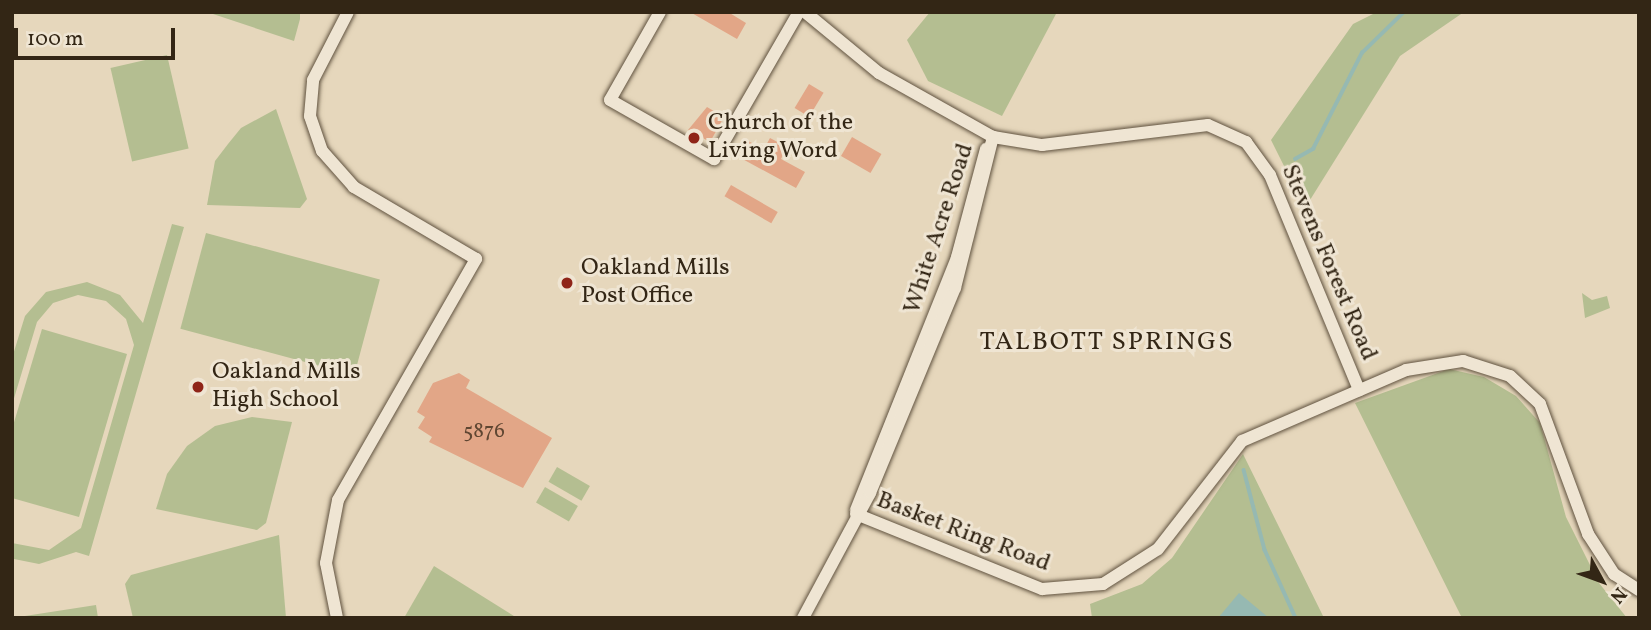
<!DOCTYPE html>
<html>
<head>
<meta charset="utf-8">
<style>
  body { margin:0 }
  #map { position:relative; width:1651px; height:630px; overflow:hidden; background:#e6d7bc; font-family:Vollkorn,serif }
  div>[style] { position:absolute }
  .green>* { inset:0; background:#b4be91; transform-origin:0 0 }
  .water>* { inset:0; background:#96b9b2 }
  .stream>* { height:3.5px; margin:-1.75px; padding:0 1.75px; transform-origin:1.75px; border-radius:1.75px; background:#96b9b2 }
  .building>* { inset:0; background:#e2a687; transform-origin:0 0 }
  .roads { filter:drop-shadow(0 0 2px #60523f) drop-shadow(0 0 2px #60523f) }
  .minor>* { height:12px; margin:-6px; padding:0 6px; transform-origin:6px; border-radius:6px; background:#efe5d3 }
  .dots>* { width:19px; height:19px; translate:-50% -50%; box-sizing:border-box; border:4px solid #efe5d3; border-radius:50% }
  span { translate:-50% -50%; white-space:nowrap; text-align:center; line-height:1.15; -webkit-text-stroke:6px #efe5d3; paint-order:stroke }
  .number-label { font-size:21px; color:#5f4632 }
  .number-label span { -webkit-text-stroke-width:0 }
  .poi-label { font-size:24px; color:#332615 }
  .left { translate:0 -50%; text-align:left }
  .street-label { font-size:24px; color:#332615 }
  .neighbourhood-label { font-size:26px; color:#332615; letter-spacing:2px }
  .frame { position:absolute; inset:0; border:14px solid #332615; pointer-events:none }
  .north { position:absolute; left:1567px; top:546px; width:70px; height:70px; -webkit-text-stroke:5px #efe5d3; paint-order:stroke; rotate:131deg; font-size:19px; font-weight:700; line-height:28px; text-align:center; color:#332615 }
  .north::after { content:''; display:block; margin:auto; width:24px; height:32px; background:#332615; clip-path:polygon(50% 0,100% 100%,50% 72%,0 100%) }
  .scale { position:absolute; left:14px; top:28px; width:161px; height:32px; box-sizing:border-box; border:4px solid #332615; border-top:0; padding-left:9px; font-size:21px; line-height:24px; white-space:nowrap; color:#332615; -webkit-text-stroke:5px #efe5d3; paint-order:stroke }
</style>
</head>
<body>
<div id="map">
  <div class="green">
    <div style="clip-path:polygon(207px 12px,300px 12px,300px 19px,294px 41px)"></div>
    <div style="clip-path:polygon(930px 12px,1057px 12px,1002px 116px,928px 81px,907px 40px)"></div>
    <div style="clip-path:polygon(1377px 12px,1464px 12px,1400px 56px,1305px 208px,1271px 140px,1353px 24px)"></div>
    <div style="left:167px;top:55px;width:96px;height:58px;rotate:77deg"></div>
    <div style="clip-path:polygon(276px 109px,307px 199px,300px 208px,207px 205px,215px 161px,228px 144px,241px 128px)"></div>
    <div style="clip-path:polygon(172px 224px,184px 227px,89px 556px,76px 552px,39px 564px,14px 559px,12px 543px,49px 550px,81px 528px,134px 345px,126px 319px,106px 301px,78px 295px,53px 303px,37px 322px,12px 405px,12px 358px,25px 316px,46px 292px,87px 282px,120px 295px,143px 323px)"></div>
    <div style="left:206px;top:233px;width:180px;height:99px;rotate:15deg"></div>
    <div style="clip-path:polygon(1582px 293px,1592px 300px,1607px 296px,1610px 308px,1585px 318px)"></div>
    <div style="clip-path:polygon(42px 329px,127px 354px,79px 517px,12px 498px,12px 429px)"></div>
    <div style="clip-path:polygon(1449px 369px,1484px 377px,1516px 396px,1540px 423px,1566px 517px,1599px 583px,1627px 618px,1462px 618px,1355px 403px)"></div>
    <div style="clip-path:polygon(252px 417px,292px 422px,266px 523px,257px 530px,156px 509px,167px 474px,187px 446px,215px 426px)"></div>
    <div style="clip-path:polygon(1243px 454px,1324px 618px,1092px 618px,1090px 604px,1142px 584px,1172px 558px)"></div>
    <div style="left:557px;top:467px;width:38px;height:17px;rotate:30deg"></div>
    <div style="left:545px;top:487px;width:38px;height:18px;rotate:30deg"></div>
    <div style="clip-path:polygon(279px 535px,286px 618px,133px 618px,125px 584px,131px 575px)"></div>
    <div style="clip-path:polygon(434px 566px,517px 618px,404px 618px)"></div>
    <div style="clip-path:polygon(96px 605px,98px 618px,12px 618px)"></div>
  </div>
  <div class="water">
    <div style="clip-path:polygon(1239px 593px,1269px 618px,1218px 618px)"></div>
  </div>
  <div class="stream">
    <div style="left:1295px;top:159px;width:21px;rotate:-29deg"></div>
    <div style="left:1313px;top:149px;width:108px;rotate:-63deg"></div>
    <div style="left:1362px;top:53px;width:59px;rotate:-44.3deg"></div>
    <div style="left:1244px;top:470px;width:83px;rotate:75.3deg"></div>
    <div style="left:1265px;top:550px;width:75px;rotate:65.5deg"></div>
  </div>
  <div class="building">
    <div style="clip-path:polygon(690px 12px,728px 12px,746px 23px,737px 39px)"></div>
    <div style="left:809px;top:84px;width:17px;height:28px;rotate:31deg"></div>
    <div style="clip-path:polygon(707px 107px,724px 117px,710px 142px,688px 130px)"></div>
    <div style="left:852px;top:137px;width:34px;height:22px;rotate:30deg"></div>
    <div style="clip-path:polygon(770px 138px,787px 147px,781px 159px,805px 172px,796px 188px,737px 156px,746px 140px,764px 149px)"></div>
    <div style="left:731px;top:185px;width:54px;height:13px;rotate:30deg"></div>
    <div style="clip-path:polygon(459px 373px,470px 380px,466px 388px,552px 438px,523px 488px,429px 442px,432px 437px,418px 428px,425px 417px,417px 412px,433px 383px)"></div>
  </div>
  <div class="roads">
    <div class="minor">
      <div style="left:660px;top:12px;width:101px;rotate:119.6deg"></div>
      <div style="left:610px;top:100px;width:120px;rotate:29.6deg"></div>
      <div style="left:714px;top:159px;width:170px;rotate:-60deg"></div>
      <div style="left:805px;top:12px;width:96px;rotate:39.5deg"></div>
      <div style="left:879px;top:73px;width:131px;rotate:29.3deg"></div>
      <div style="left:993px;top:137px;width:50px;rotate:9.3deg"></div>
      <div style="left:1042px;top:145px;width:167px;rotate:-6.9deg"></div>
      <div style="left:1208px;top:125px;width:42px;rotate:24.1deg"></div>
      <div style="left:1246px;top:142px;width:41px;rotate:54deg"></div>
      <div style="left:1270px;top:175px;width:233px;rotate:67.5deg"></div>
      <div style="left:856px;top:510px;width:272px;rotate:-68.2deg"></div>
      <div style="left:957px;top:257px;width:112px;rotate:-75deg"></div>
      <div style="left:856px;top:514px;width:201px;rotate:22deg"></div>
      <div style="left:1042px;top:589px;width:61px;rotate:-4.7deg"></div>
      <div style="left:1103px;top:584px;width:65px;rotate:-32.5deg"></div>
      <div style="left:1158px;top:549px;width:137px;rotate:-52.1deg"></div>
      <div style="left:1242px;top:441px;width:179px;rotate:-23.4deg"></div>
      <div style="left:1406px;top:370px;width:58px;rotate:-9deg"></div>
      <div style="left:1463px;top:361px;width:49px;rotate:17.7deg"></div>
      <div style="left:1510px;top:376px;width:41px;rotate:43deg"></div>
      <div style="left:1540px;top:404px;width:139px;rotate:69.7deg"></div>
      <div style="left:1588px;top:534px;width:48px;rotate:57deg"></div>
      <div style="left:1614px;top:574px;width:30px;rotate:33deg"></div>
      <div style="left:337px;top:618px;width:56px;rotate:-101.3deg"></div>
      <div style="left:326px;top:563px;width:64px;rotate:-79.2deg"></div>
      <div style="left:338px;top:500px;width:278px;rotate:-60.2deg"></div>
      <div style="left:476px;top:259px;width:142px;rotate:-149.5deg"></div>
      <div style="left:354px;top:187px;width:48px;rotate:-131.6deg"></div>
      <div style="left:322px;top:151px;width:37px;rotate:-109deg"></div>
      <div style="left:310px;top:116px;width:36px;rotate:-85deg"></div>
      <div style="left:313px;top:80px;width:76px;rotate:-62.8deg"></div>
      <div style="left:803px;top:618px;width:142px;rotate:-61.8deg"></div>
      <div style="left:870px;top:493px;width:222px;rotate:-67.5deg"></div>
      <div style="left:955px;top:288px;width:156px;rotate:-75.9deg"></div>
    </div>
  </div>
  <div class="dots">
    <div style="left:694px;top:138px;background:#8f2418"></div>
    <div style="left:567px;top:283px;background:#8f2418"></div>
    <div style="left:198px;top:387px;background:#8f2418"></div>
  </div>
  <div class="number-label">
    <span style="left:484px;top:432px">5876</span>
  </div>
  <div class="poi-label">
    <span class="left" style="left:708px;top:138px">Church of the<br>Living Word</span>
    <span class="left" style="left:581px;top:283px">Oakland Mills<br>Post Office</span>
    <span class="left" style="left:212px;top:387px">Oakland Mills<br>High School</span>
  </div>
  <div class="street-label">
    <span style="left:940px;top:229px;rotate:-72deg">White Acre Road</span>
    <span style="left:1328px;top:263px;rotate:67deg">Stevens Forest Road</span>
    <span style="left:963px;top:533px;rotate:21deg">Basket Ring Road</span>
  </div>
  <div class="neighbourhood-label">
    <span style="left:1107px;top:343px">TALBOTT SPRINGS</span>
  </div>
  <div class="frame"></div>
  <div class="north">N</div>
  <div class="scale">100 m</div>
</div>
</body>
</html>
